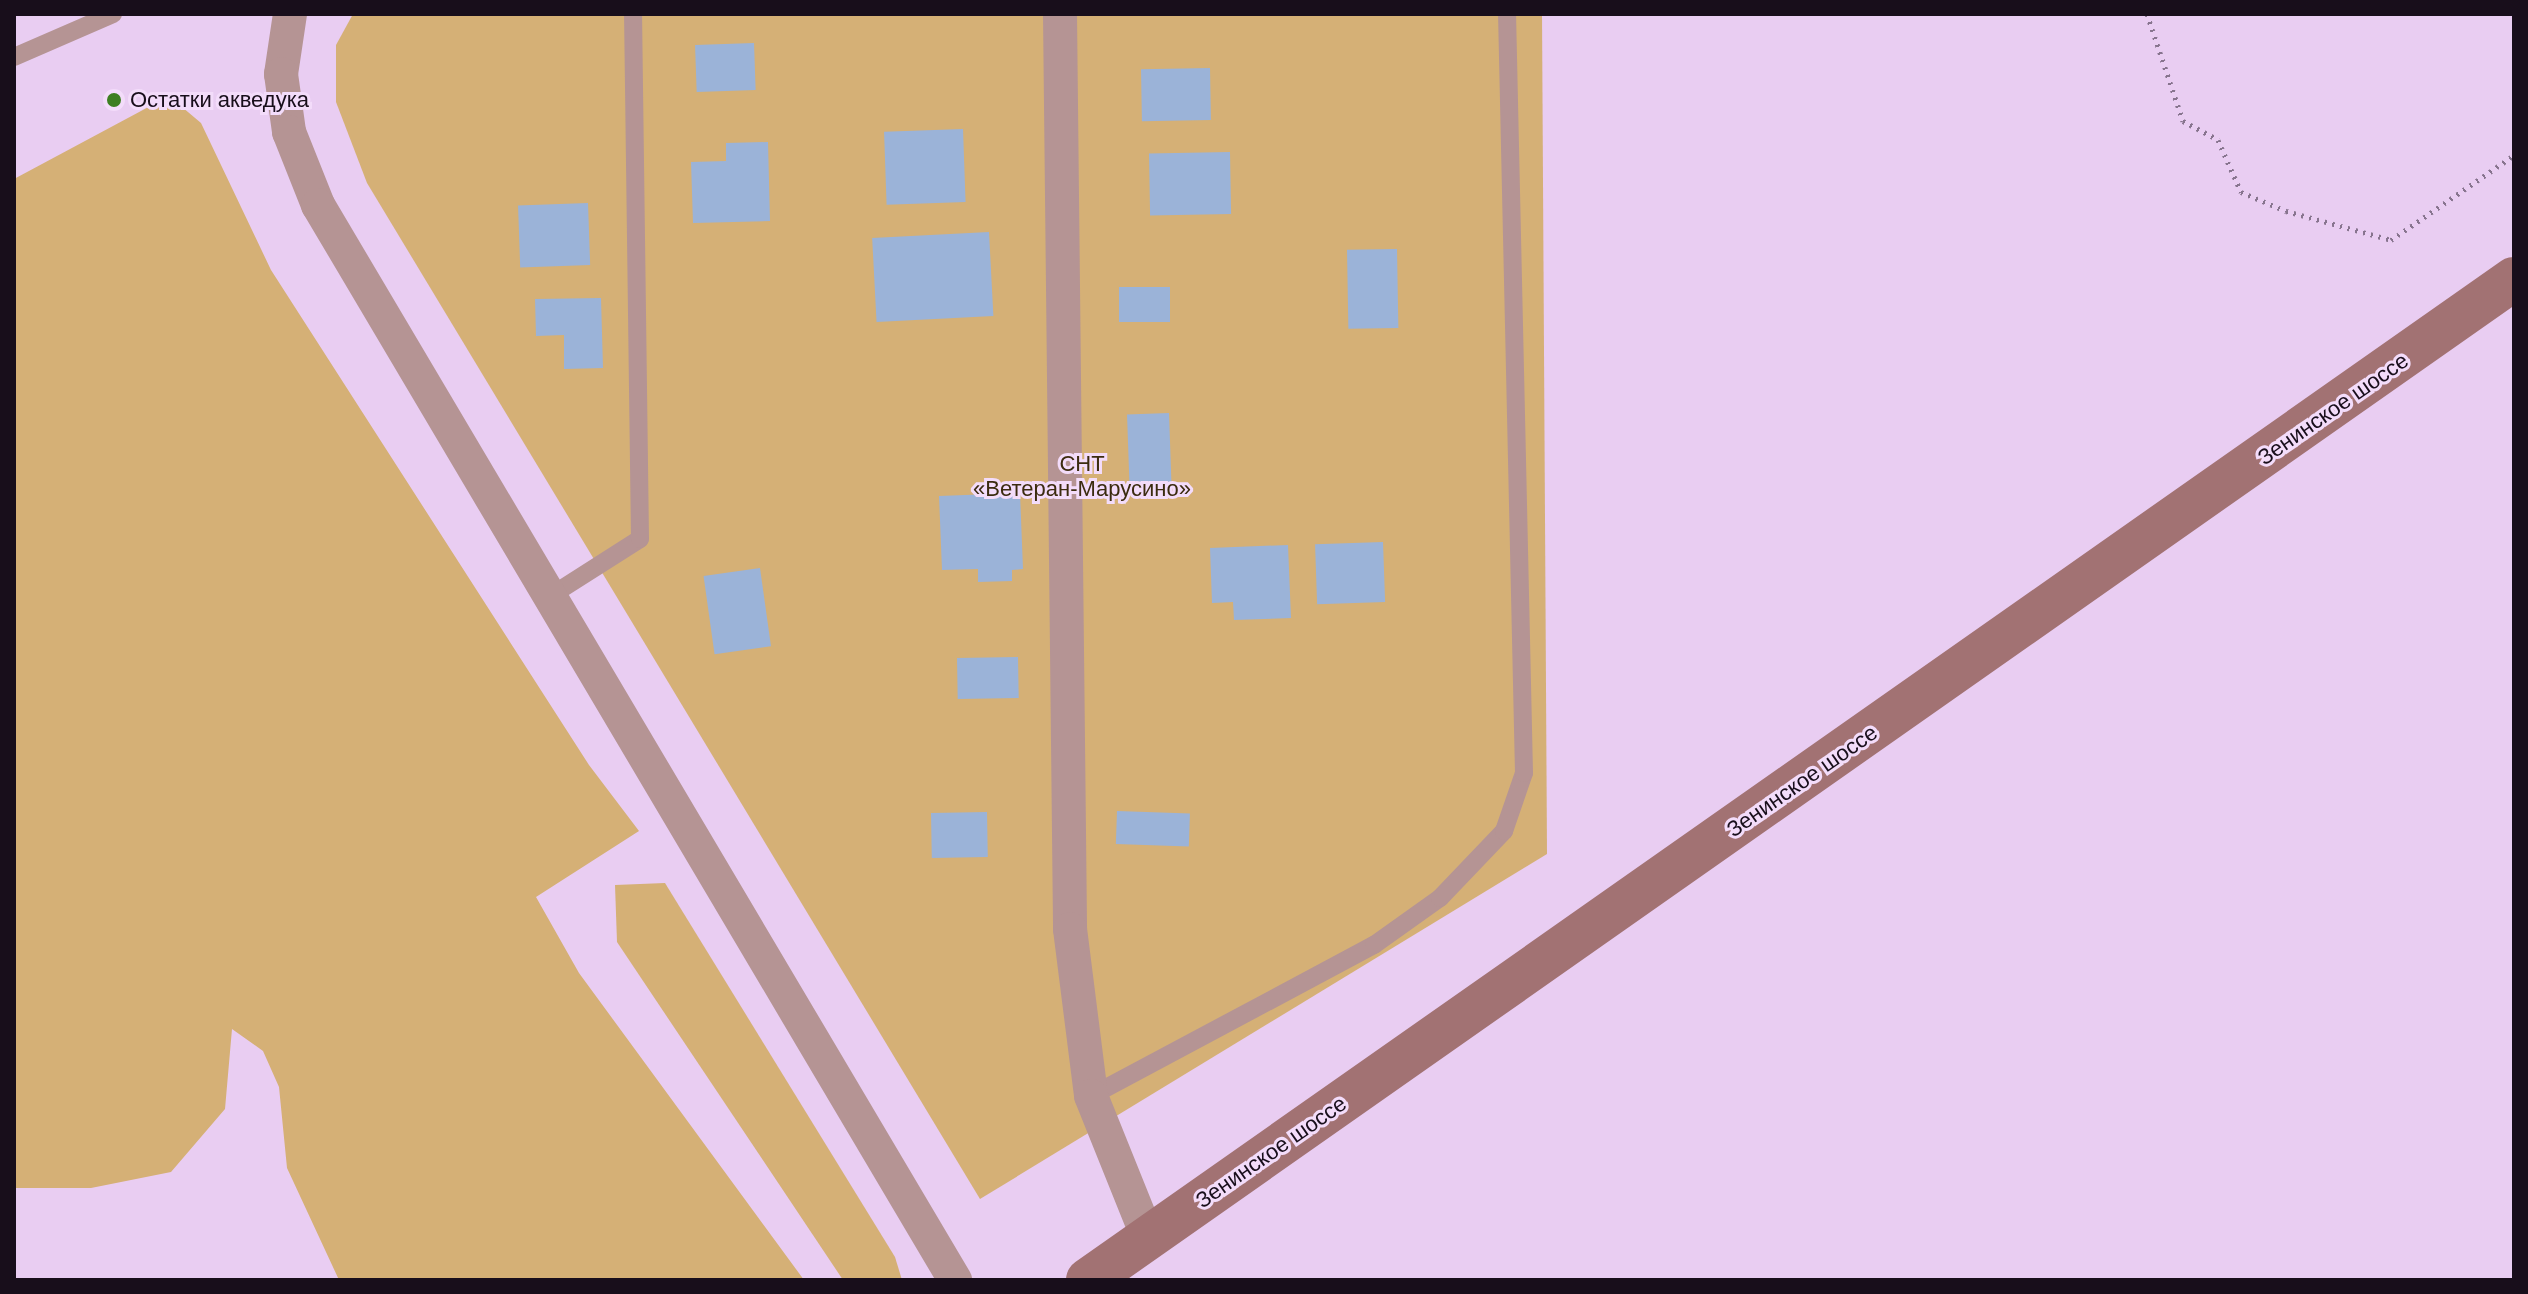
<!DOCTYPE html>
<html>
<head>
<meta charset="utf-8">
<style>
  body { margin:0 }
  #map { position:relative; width:2528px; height:1294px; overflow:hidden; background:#e9cdf2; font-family:Arial,sans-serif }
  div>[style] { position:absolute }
  .green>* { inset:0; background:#d5b076 }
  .building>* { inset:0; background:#9bb3d8; transform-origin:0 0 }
  .path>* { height:5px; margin-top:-2.5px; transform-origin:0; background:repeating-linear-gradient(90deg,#87748e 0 2px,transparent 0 8px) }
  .service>* { height:18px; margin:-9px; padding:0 9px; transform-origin:9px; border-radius:9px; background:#b59494 }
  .minor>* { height:34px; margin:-17px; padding:0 17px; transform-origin:17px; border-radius:17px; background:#b59494 }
  .secondary>* { height:44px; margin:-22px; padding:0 22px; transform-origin:22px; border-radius:22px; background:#a27273 }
  .dots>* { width:22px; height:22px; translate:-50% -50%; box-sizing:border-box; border:4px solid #f3dcfa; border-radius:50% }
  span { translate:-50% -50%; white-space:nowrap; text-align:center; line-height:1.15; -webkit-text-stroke:6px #f3dcfa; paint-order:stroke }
  .poi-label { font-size:22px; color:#180e1b }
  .left { translate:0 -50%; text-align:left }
  .street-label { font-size:22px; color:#180e1b }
  .park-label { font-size:22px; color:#3b2b0f }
  .frame { position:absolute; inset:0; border:16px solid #180e1b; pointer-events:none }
</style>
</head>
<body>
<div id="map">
  <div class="green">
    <div style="clip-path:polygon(353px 14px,1542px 14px,1547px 854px,980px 1199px,367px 183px,336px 102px,336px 45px)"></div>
    <div style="clip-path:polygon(169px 96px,201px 123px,271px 270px,589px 765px,639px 831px,536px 897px,579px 973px,804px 1280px,339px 1280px,287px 1168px,279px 1087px,263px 1051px,232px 1029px,225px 1109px,171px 1172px,91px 1188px,14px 1188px,14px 179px)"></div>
    <div style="clip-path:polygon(665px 883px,895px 1257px,902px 1280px,843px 1280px,617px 942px,615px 885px)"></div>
  </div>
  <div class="building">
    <div style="left:754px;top:43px;width:47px;height:59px;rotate:88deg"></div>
    <div style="left:1210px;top:68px;width:52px;height:69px;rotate:89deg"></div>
    <div style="left:963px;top:129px;width:73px;height:79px;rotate:88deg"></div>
    <div style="clip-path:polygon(768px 142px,770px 221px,693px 223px,691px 162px,726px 161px,726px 143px)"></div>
    <div style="left:1230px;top:152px;width:62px;height:81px;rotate:89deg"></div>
    <div style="left:588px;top:203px;width:62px;height:70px;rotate:88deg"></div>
    <div style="left:989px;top:232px;width:84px;height:117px;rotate:87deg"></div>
    <div style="left:1397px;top:249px;width:79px;height:50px;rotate:89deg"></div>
    <div style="left:1170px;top:287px;width:35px;height:51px;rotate:90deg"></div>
    <div style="clip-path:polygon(601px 298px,603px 368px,564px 369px,564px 335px,536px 336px,535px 299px)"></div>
    <div style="left:1169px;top:413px;width:77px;height:42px;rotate:88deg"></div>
    <div style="clip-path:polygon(1020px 493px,1023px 569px,1012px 570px,1012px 581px,978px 582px,978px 569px,942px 570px,939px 496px)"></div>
    <div style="left:1383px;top:542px;width:60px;height:68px;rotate:88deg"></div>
    <div style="clip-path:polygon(1288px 545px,1291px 618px,1234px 620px,1233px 602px,1212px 603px,1210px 548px)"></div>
    <div style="left:760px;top:568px;width:79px;height:57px;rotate:82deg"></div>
    <div style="left:1018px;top:657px;width:41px;height:61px;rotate:89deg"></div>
    <div style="left:1117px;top:811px;width:73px;height:33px;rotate:2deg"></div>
    <div style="left:987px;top:812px;width:45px;height:56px;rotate:89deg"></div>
  </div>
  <div class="path">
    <div style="left:2147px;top:14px;width:113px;rotate:71.4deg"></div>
    <div style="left:2183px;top:121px;width:40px;rotate:28deg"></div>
    <div style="left:2218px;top:140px;width:57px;rotate:66.1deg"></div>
    <div style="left:2241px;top:192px;width:49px;rotate:22.9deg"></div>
    <div style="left:2286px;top:211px;width:109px;rotate:15.4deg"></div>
    <div style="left:2391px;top:240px;width:150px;rotate:-34.6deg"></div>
  </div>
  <div class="service">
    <div style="left:14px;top:57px;width:108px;rotate:-23.5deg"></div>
    <div style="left:552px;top:595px;width:104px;rotate:-32.5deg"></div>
    <div style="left:640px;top:539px;width:525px;rotate:-90.76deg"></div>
    <div style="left:1091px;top:1096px;width:321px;rotate:-28.1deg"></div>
    <div style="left:1374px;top:945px;width:81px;rotate:-35.5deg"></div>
    <div style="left:1440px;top:898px;width:93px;rotate:-46.3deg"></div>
    <div style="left:1504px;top:831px;width:61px;rotate:-71deg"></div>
    <div style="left:1524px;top:773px;width:759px;rotate:-91.28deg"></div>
  </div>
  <div class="minor">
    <div style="left:290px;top:14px;width:61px;rotate:98.5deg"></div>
    <div style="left:281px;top:74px;width:59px;rotate:82.1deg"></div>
    <div style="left:289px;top:132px;width:79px;rotate:68.3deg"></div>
    <div style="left:318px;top:205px;width:1250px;rotate:59.35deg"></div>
    <div style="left:1060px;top:14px;width:915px;rotate:89.37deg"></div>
    <div style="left:1070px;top:929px;width:168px;rotate:82.8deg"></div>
    <div style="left:1091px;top:1096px;width:153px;rotate:68.1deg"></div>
  </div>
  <div class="secondary">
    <div style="left:1088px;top:1280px;width:1742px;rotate:-35.07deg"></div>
  </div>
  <div class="dots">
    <div style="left:114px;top:100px;background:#3d7f21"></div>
  </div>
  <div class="poi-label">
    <span class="left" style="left:130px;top:100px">Остатки акведука</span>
  </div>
  <div class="street-label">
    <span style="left:2333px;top:409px;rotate:-35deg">Зенинское шоссе</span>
    <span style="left:1802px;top:781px;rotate:-35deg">Зенинское шоссе</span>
    <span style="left:1271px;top:1152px;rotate:-35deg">Зенинское шоссе</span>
  </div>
  <div class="park-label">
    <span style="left:1082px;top:476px">СНТ<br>«Ветеран-Марусино»</span>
  </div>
  <div class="frame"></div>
</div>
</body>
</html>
